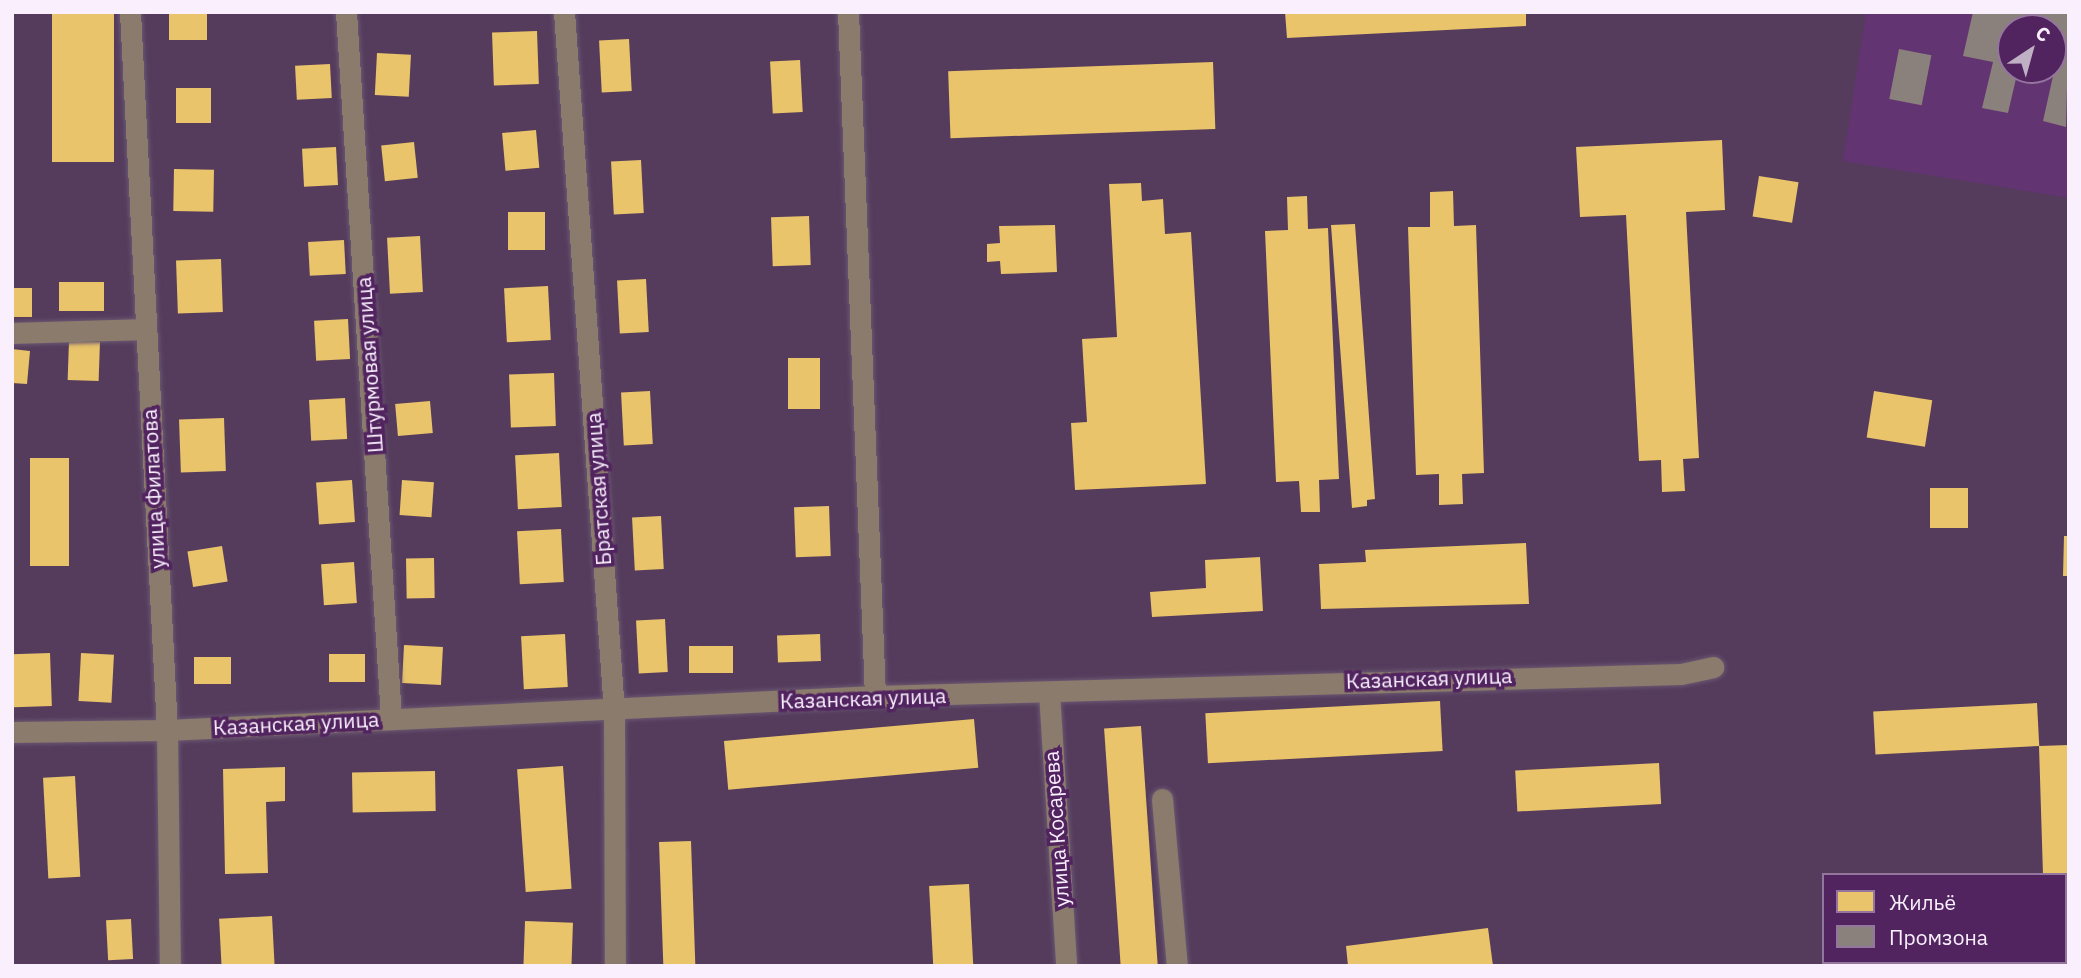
<!DOCTYPE html>
<html>
<head>
<meta charset="utf-8">
<style>
  body { margin:0 }
  #map { position:relative; width:2081px; height:978px; overflow:hidden; background:#553c5d; font-family:"IBM Plex Sans",sans-serif }
  div>[style] { position:absolute }
  .built>* { inset:0; background:#633472 }
  .homes>* { inset:0; background:#e9c46a; transform-origin:0 0 }
  .industry>* { inset:0; background:#8a817c; transform-origin:0 0 }
  .roads { filter:drop-shadow(0 0 2px #6a5871) drop-shadow(0 0 2px #6a5871) }
  .street>* { height:21px; margin:-10.5px; padding:0 10.5px; transform-origin:10.5px; border-radius:10.5px; background:#8b7b6c }
  span { translate:-50% -50%; white-space:nowrap; text-align:center; line-height:1.15; -webkit-text-stroke:7px #51245f; paint-order:stroke }
  .street-label { font-size:21px; color:#f9effd }
  .frame { position:absolute; inset:0; border:14px solid #f9effd; pointer-events:none }
  .legend { position:absolute; left:1822px; top:873px; width:245px; height:91px; box-sizing:border-box; background:#51245f; border:2px solid #94759e; margin:0; padding:9px 12px; list-style:none; font-size:21px; color:#f9effd }
  .legend li { display:flex; align-items:center; gap:14px; height:35px }
  .legend b { width:35px; border:2px solid #94759e }
  .north { position:absolute; left:1997px; top:14px; width:70px; height:70px; box-sizing:border-box; background:#51245f; border:2px solid #94759e; border-radius:50%; rotate:36deg; font-size:19px; font-weight:700; line-height:28px; text-align:center; color:#f9effd }
  .north::after { content:''; display:block; margin:auto; width:24px; height:32px; background:#c0b0c5; clip-path:polygon(50% 0,100% 100%,50% 72%,0 100%) }
</style>
</head>
<body>
<div id="map">
  <div class="built">
    <div style="clip-path:polygon(evenodd,1866px 12px,2069px 12px,2069px 198px,1843px 161px,1866px 12px,2011px 28px,2053px 28px,2053px 70px,2011px 70px,2011px 28px)"></div>
  </div>
  <div class="homes">
    <div style="left:52px;top:12px;width:62px;height:150px"></div>
    <div style="left:169px;top:12px;width:38px;height:28px"></div>
    <div style="clip-path:polygon(1285px 12px,1526px 12px,1526px 26px,1287px 38px)"></div>
    <div style="left:537px;top:31px;width:53px;height:45px;rotate:88deg"></div>
    <div style="left:629px;top:39px;width:52px;height:30px;rotate:87deg"></div>
    <div style="left:377px;top:53px;width:34px;height:42px;rotate:3deg"></div>
    <div style="left:800px;top:60px;width:52px;height:30px;rotate:87deg"></div>
    <div style="left:1213px;top:62px;width:67px;height:265px;rotate:88deg"></div>
    <div style="left:330px;top:64px;width:34px;height:35px;rotate:87deg"></div>
    <div style="left:176px;top:88px;width:35px;height:35px"></div>
    <div style="left:536px;top:130px;width:38px;height:34px;rotate:85deg"></div>
    <div style="clip-path:polygon(1722px 140px,1725px 210px,1686px 212px,1699px 458px,1683px 459px,1685px 491px,1662px 492px,1661px 460px,1639px 461px,1626px 215px,1580px 217px,1576px 147px)"></div>
    <div style="left:414px;top:142px;width:36px;height:33px;rotate:84deg"></div>
    <div style="left:336px;top:147px;width:38px;height:34px;rotate:87deg"></div>
    <div style="left:641px;top:160px;width:53px;height:30px;rotate:87deg"></div>
    <div style="left:174px;top:169px;width:40px;height:42px;rotate:1deg"></div>
    <div style="left:1759px;top:176px;width:40px;height:41px;rotate:9deg"></div>
    <div style="clip-path:polygon(1141px 183px,1142px 201px,1163px 199px,1165px 234px,1191px 232px,1206px 484px,1075px 490px,1071px 423px,1087px 422px,1082px 339px,1117px 337px,1109px 184px)"></div>
    <div style="clip-path:polygon(1453px 191px,1454px 226px,1476px 225px,1484px 473px,1462px 474px,1463px 504px,1439px 505px,1439px 474px,1416px 475px,1408px 227px,1430px 227px,1430px 192px)"></div>
    <div style="clip-path:polygon(1307px 196px,1308px 229px,1328px 228px,1339px 479px,1319px 480px,1320px 512px,1301px 512px,1299px 481px,1276px 482px,1265px 231px,1288px 230px,1287px 197px)"></div>
    <div style="left:508px;top:212px;width:37px;height:38px"></div>
    <div style="left:809px;top:216px;width:49px;height:38px;rotate:88deg"></div>
    <div style="clip-path:polygon(1355px 224px,1375px 499px,1367px 500px,1367px 506px,1352px 508px,1331px 225px)"></div>
    <div style="clip-path:polygon(1055px 225px,1057px 272px,1001px 274px,1000px 261px,987px 262px,987px 244px,1000px 243px,999px 226px)"></div>
    <div style="left:420px;top:236px;width:56px;height:33px;rotate:87deg"></div>
    <div style="left:344px;top:240px;width:34px;height:36px;rotate:87deg"></div>
    <div style="left:221px;top:259px;width:53px;height:45px;rotate:88deg"></div>
    <div style="left:646px;top:279px;width:53px;height:29px;rotate:87deg"></div>
    <div style="left:59px;top:282px;width:45px;height:29px"></div>
    <div style="left:548px;top:286px;width:54px;height:44px;rotate:87deg"></div>
    <div style="left:12px;top:288px;width:20px;height:29px"></div>
    <div style="left:348px;top:319px;width:40px;height:34px;rotate:87deg"></div>
    <div style="left:69px;top:341px;width:31px;height:39px;rotate:2deg"></div>
    <div style="clip-path:polygon(12px 349px,30px 351px,27px 384px,12px 383px)"></div>
    <div style="left:820px;top:358px;width:51px;height:32px;rotate:90deg"></div>
    <div style="left:554px;top:373px;width:53px;height:45px;rotate:88deg"></div>
    <div style="left:650px;top:391px;width:53px;height:29px;rotate:87deg"></div>
    <div style="left:1874px;top:391px;width:59px;height:47px;rotate:9deg"></div>
    <div style="left:345px;top:398px;width:41px;height:36px;rotate:87deg"></div>
    <div style="left:430px;top:401px;width:32px;height:35px;rotate:85deg"></div>
    <div style="left:224px;top:418px;width:53px;height:45px;rotate:88deg"></div>
    <div style="left:559px;top:453px;width:54px;height:44px;rotate:87deg"></div>
    <div style="left:30px;top:458px;width:39px;height:108px"></div>
    <div style="left:352px;top:480px;width:42px;height:36px;rotate:86deg"></div>
    <div style="left:402px;top:480px;width:32px;height:35px;rotate:4deg"></div>
    <div style="left:1930px;top:488px;width:38px;height:40px"></div>
    <div style="left:829px;top:506px;width:50px;height:35px;rotate:88deg"></div>
    <div style="left:661px;top:516px;width:53px;height:29px;rotate:87deg"></div>
    <div style="left:561px;top:529px;width:53px;height:44px;rotate:87deg"></div>
    <div style="clip-path:polygon(2064px 536px,2069px 536px,2069px 576px,2063px 576px)"></div>
    <div style="clip-path:polygon(1526px 543px,1529px 604px,1321px 609px,1319px 564px,1366px 562px,1365px 550px)"></div>
    <div style="left:222px;top:546px;width:36px;height:35px;rotate:81deg"></div>
    <div style="clip-path:polygon(1260px 557px,1263px 611px,1152px 617px,1150px 592px,1206px 588px,1205px 560px)"></div>
    <div style="left:434px;top:558px;width:40px;height:28px;rotate:89deg"></div>
    <div style="left:354px;top:562px;width:41px;height:33px;rotate:86deg"></div>
    <div style="left:665px;top:619px;width:53px;height:29px;rotate:87deg"></div>
    <div style="left:565px;top:634px;width:53px;height:44px;rotate:87deg"></div>
    <div style="left:820px;top:634px;width:27px;height:43px;rotate:88deg"></div>
    <div style="left:404px;top:645px;width:39px;height:38px;rotate:3deg"></div>
    <div style="left:689px;top:646px;width:44px;height:27px"></div>
    <div style="left:50px;top:653px;width:53px;height:38px;rotate:88deg"></div>
    <div style="left:81px;top:653px;width:33px;height:48px;rotate:3deg"></div>
    <div style="left:329px;top:654px;width:36px;height:28px"></div>
    <div style="left:194px;top:657px;width:37px;height:27px"></div>
    <div style="left:1440px;top:701px;width:50px;height:235px;rotate:87deg"></div>
    <div style="left:2037px;top:703px;width:43px;height:164px;rotate:87deg"></div>
    <div style="left:974px;top:719px;width:49px;height:251px;rotate:85deg"></div>
    <div style="left:1141px;top:726px;width:240px;height:37px;rotate:86deg"></div>
    <div style="clip-path:polygon(2069px 745px,2069px 909px,2065px 909px,2065px 875px,2043px 875px,2039px 746px)"></div>
    <div style="left:1659px;top:763px;width:41px;height:144px;rotate:87deg"></div>
    <div style="left:563px;top:766px;width:123px;height:46px;rotate:86deg"></div>
    <div style="clip-path:polygon(285px 767px,285px 801px,266px 802px,268px 873px,225px 874px,223px 769px)"></div>
    <div style="left:435px;top:771px;width:40px;height:83px;rotate:89deg"></div>
    <div style="left:75px;top:776px;width:101px;height:32px;rotate:87deg"></div>
    <div style="left:691px;top:841px;width:125px;height:32px;rotate:88deg"></div>
    <div style="left:969px;top:884px;width:82px;height:40px;rotate:87deg"></div>
    <div style="left:272px;top:916px;width:50px;height:53px;rotate:87deg"></div>
    <div style="left:131px;top:919px;width:40px;height:25px;rotate:87deg"></div>
    <div style="left:525px;top:921px;width:48px;height:45px;rotate:2deg"></div>
    <div style="clip-path:polygon(1488px 928px,1493px 966px,1348px 966px,1346px 946px)"></div>
  </div>
  <div class="industry">
    <div style="clip-path:polygon(1973px 12px,2069px 12px,2066px 127px,2043px 121px,2053px 76px,2031px 71px,2053px 70px,2053px 28px,2011px 28px,2011px 70px,2018px 70px,2008px 113px,1982px 108px,1993px 62px,1963px 56px)"></div>
    <div style="left:1899px;top:49px;width:33px;height:51px;rotate:11deg"></div>
  </div>
  <div class="roads">
    <div class="street">
      <div style="left:130px;top:12px;width:719px;rotate:87.05deg"></div>
      <div style="left:167px;top:730px;width:236px;rotate:89.3deg"></div>
      <div style="left:346px;top:12px;width:707px;rotate:86.35deg"></div>
      <div style="left:564px;top:12px;width:701px;rotate:85.91deg"></div>
      <div style="left:614px;top:711px;width:255px;rotate:89.8deg"></div>
      <div style="left:848px;top:12px;width:685px;rotate:87.74deg"></div>
      <div style="left:12px;top:333px;width:134px;rotate:-1.7deg"></div>
      <div style="left:1049px;top:692px;width:275px;rotate:86.4deg"></div>
      <div style="left:12px;top:732px;width:155px;rotate:-0.7deg"></div>
      <div style="left:167px;top:730px;width:709px;rotate:-2.75deg"></div>
      <div style="left:875px;top:696px;width:806px;rotate:-1.56deg"></div>
      <div style="left:1681px;top:674px;width:33px;rotate:-12deg"></div>
      <div style="left:1162px;top:799px;width:168px;rotate:84.9deg"></div>
    </div>
  </div>
  <div class="street-label">
    <span style="left:369px;top:365px;rotate:-94deg">Штурмовая улица</span>
    <span style="left:153px;top:489px;rotate:-93deg">улица Филатова</span>
    <span style="left:598px;top:489px;rotate:-94deg">Братская улица</span>
    <span style="left:1429px;top:678px;rotate:-2deg">Казанская улица</span>
    <span style="left:863px;top:698px;rotate:-2deg">Казанская улица</span>
    <span style="left:296px;top:723px;rotate:-3deg">Казанская улица</span>
    <span style="left:1056px;top:829px;rotate:-94deg">улица Косарева</span>
  </div>
  <div class="frame"></div>
  <ul class="legend">
  <li><b style="height:19px;background:#e9c46a"></b>Жильё</li>
  <li><b style="height:19px;background:#8a817c"></b>Промзона</li>
  </ul>
  <div class="north">С</div>
</div>
</body>
</html>
